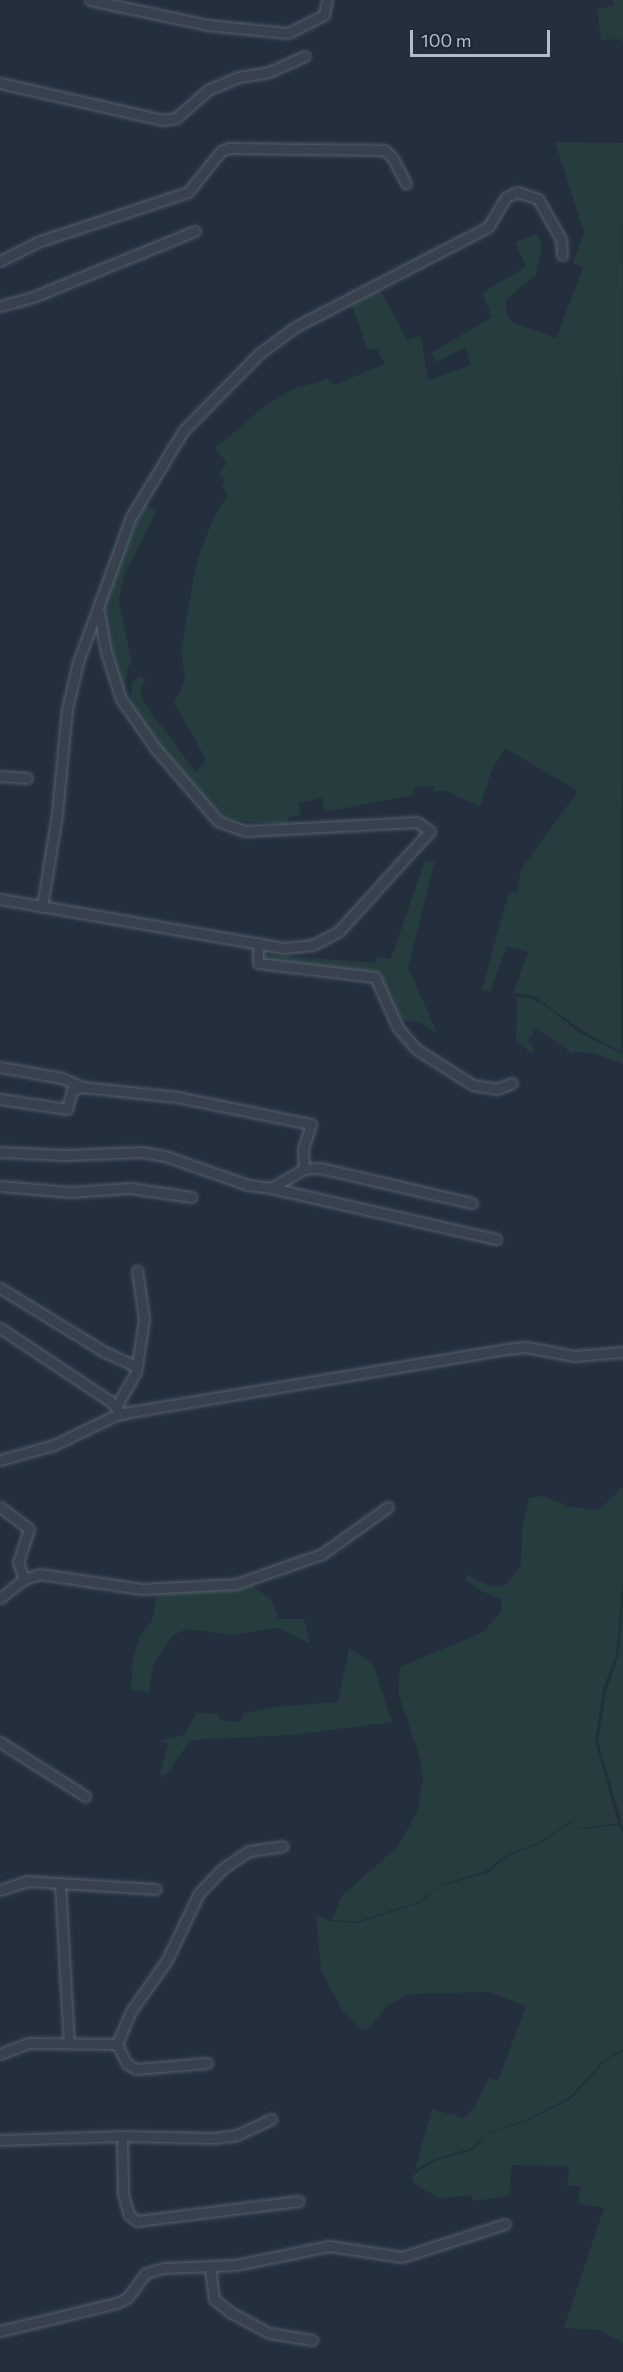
<!DOCTYPE html>
<html>
<head>
<meta charset="utf-8">
<style>
  body { margin:0 }
  #map { position:relative; width:623px; height:2372px; overflow:hidden; background:#242f3e; font-family:Commissioner,sans-serif }
  div>[style] { position:absolute }
  .green>* { inset:0; background:#263c3f }
  .roads { filter:drop-shadow(0 0 2px #565f6c) drop-shadow(0 0 2px #565f6c) }
  .minor>* { height:9px; margin:-4.5px; padding:0 4.5px; transform-origin:4.5px; border-radius:4.5px; background:#38414e }
  span { translate:-50% -50%; white-space:nowrap; text-align:center; line-height:1.15; -webkit-text-stroke:4.5px #1d2633; paint-order:stroke }
  .scale { position:absolute; left:410px; top:30px; width:140px; height:27px; box-sizing:border-box; border:3px solid #b4bcc9; border-top:0; padding-left:8px; font-size:18px; line-height:21px; white-space:nowrap; color:#b4bcc9; -webkit-text-stroke:4px #1d2633; paint-order:stroke }
</style>
</head>
<body>
<div id="map">
  <div class="green">
    <div style="clip-path:polygon(613px 0,623px 0,623px 43px,621px 39px,601px 40px,597px 9px,613px 6px)"></div>
    <div style="clip-path:polygon(555px 142px,623px 143px,621px 1051px,583px 1031px,534px 996px,513px 993px,528px 952px,507px 946px,490px 992px,482px 989px,509px 891px,516px 893px,522px 868px,578px 791px,505px 748px,491px 772px,480px 807px,447px 791px,435px 791px,433px 786px,414px 787px,413px 795px,325px 812px,322px 798px,299px 803px,300px 815px,288px 818px,288px 824px,242px 821px,225px 817px,205px 800px,164px 755px,134px 714px,131px 702px,132px 683px,141px 676px,146px 680px,140px 690px,145px 704px,196px 773px,206px 759px,174px 703px,185px 680px,181px 650px,196px 565px,211px 524px,228px 494px,222px 487px,225px 480px,219px 474px,227px 463px,215px 448px,265px 406px,293px 389px,328px 379px,334px 385px,385px 364px,376px 348px,367px 350px,351px 301px,379px 287px,407px 340px,421px 336px,428px 381px,471px 365px,466px 347px,437px 362px,431px 353px,492px 317px,482px 293px,526px 267px,515px 242px,538px 234px,542px 247px,536px 274px,506px 300px,506px 311px,512px 322px,556px 338px,583px 268px,573px 263px,584px 232px)"></div>
    <div style="clip-path:polygon(144px 504px,156px 512px,123px 578px,119px 601px,132px 664px,128px 666px,124px 696px,107px 631px,105px 596px)"></div>
    <div style="clip-path:polygon(425px 860px,435px 862px,408px 967px,437px 1033px,423px 1024px,397px 1018px,377px 975px,263px 960px,263px 954px,375px 963px,377px 956px,391px 959px)"></div>
    <div style="clip-path:polygon(517px 997px,532px 999px,550px 1009px,581px 1034px,623px 1054px,623px 1064px,594px 1053px,571px 1052px,536px 1028px,528px 1041px,535px 1049px,532px 1054px,516px 1040px)"></div>
    <div style="clip-path:polygon(623px 1487px,623px 1580px,616px 1654px,603px 1689px,595px 1741px,618px 1823px,581px 1828px,569px 1822px,538px 1843px,507px 1854px,486px 1871px,440px 1885px,418px 1902px,356px 1922px,332px 1920px,342px 1896px,398px 1846px,417px 1812px,423px 1779px,420px 1759px,398px 1692px,400px 1667px,483px 1632px,502px 1611px,501px 1599px,481px 1591px,465px 1579px,467px 1575px,493px 1587px,506px 1585px,521px 1565px,522px 1527px,529px 1498px,544px 1496px,570px 1507px,594px 1510px,601px 1508px)"></div>
    <div style="clip-path:polygon(251px 1585px,272px 1600px,279px 1619px,304px 1619px,310px 1644px,277px 1627px,235px 1635px,186px 1629px,172px 1636px,153px 1665px,149px 1693px,131px 1689px,133px 1659px,140px 1636px,152px 1621px,157px 1592px,234px 1590px)"></div>
    <div style="clip-path:polygon(623px 1597px,623px 1827px,598px 1741px,607px 1690px,619px 1654px)"></div>
    <div style="clip-path:polygon(349px 1648px,373px 1664px,392px 1722px,290px 1735px,190px 1740px,164px 1778px,160px 1773px,168px 1743px,159px 1741px,184px 1735px,197px 1713px,218px 1714px,220px 1720px,240px 1722px,244px 1713px,276px 1707px,338px 1702px)"></div>
    <div style="clip-path:polygon(570px 1823px,581px 1829px,618px 1825px,623px 1834px,623px 2049px,603px 2061px,570px 2097px,525px 2120px,486px 2133px,472px 2148px,432px 2160px,415px 2170px,432px 2109px,464px 2118px,475px 2107px,488px 2078px,498px 2081px,526px 2006px,489px 1992px,410px 1994px,386px 2006px,371px 2027px,362px 2030px,343px 2012px,321px 1970px,316px 1915px,331px 1921px,357px 1923px,419px 1903px,440px 1886px,487px 1873px,508px 1856px,539px 1844px)"></div>
    <div style="clip-path:polygon(623px 2051px,623px 2343px,600px 2330px,564px 2328px,604px 2208px,578px 2203px,580px 2186px,567px 2186px,569px 2166px,512px 2165px,509px 2196px,474px 2201px,471px 2195px,441px 2198px,424px 2190px,413px 2182px,412px 2176px,432px 2162px,473px 2150px,486px 2134px,526px 2121px,571px 2099px,604px 2062px)"></div>
  </div>
  <div class="roads">
    <div class="minor">
      <div style="left:90px;top:0;width:121px;rotate:12deg"></div>
      <div style="left:208px;top:25px;width:80px;rotate:5.7deg"></div>
      <div style="left:288px;top:33px;width:40px;rotate:-26.6deg"></div>
      <div style="left:324px;top:15px;width:15px;rotate:-79deg"></div>
      <div style="left:0;top:83px;width:167px;rotate:12.8deg"></div>
      <div style="left:163px;top:120px;width:13px;rotate:-9deg"></div>
      <div style="left:176px;top:118px;width:43px;rotate:-41.2deg"></div>
      <div style="left:208px;top:90px;width:34px;rotate:-23deg"></div>
      <div style="left:239px;top:77px;width:30px;rotate:-9deg"></div>
      <div style="left:269px;top:72px;width:39px;rotate:-24deg"></div>
      <div style="left:0;top:261px;width:45px;rotate:-26.6deg"></div>
      <div style="left:40px;top:241px;width:156px;rotate:-18.3deg"></div>
      <div style="left:188px;top:192px;width:53px;rotate:-51.2deg"></div>
      <div style="left:221px;top:151px;width:9px;rotate:-21deg"></div>
      <div style="left:229px;top:148px;width:155px;rotate:0.7deg"></div>
      <div style="left:384px;top:150px;width:11px;rotate:41deg"></div>
      <div style="left:392px;top:157px;width:30px;rotate:62deg"></div>
      <div style="left:0;top:306px;width:34px;rotate:-15deg"></div>
      <div style="left:33px;top:297px;width:175px;rotate:-22.2deg"></div>
      <div style="left:0;top:776px;width:27px;rotate:4deg"></div>
      <div style="left:0;top:899px;width:288px;rotate:9.8deg"></div>
      <div style="left:284px;top:948px;width:29px;rotate:-6deg"></div>
      <div style="left:313px;top:945px;width:30px;rotate:-28deg"></div>
      <div style="left:339px;top:931px;width:135px;rotate:-47.7deg"></div>
      <div style="left:430px;top:831px;width:16px;rotate:-145deg"></div>
      <div style="left:417px;top:822px;width:172px;rotate:177deg"></div>
      <div style="left:245px;top:831px;width:29px;rotate:-160deg"></div>
      <div style="left:218px;top:821px;width:95px;rotate:-130.7deg"></div>
      <div style="left:156px;top:749px;width:61px;rotate:-125deg"></div>
      <div style="left:121px;top:699px;width:49px;rotate:-107.7deg"></div>
      <div style="left:106px;top:652px;width:45px;rotate:-100.3deg"></div>
      <div style="left:42px;top:907px;width:94px;rotate:-80.8deg"></div>
      <div style="left:57px;top:814px;width:105px;rotate:-84.6deg"></div>
      <div style="left:67px;top:709px;width:48px;rotate:-76.8deg"></div>
      <div style="left:78px;top:662px;width:154px;rotate:-69.9deg"></div>
      <div style="left:131px;top:517px;width:100px;rotate:-58.8deg"></div>
      <div style="left:183px;top:431px;width:110px;rotate:-45.4deg"></div>
      <div style="left:260px;top:353px;width:44px;rotate:-36.6deg"></div>
      <div style="left:295px;top:327px;width:217px;rotate:-27.4deg"></div>
      <div style="left:488px;top:227px;width:35px;rotate:-59deg"></div>
      <div style="left:506px;top:197px;width:12px;rotate:-24deg"></div>
      <div style="left:517px;top:192px;width:22px;rotate:18deg"></div>
      <div style="left:538px;top:199px;width:46px;rotate:60.1deg"></div>
      <div style="left:561px;top:239px;width:16px;rotate:86deg"></div>
      <div style="left:258px;top:943px;width:20px;rotate:90deg"></div>
      <div style="left:258px;top:963px;width:118px;rotate:6.8deg"></div>
      <div style="left:375px;top:977px;width:56px;rotate:65.7deg"></div>
      <div style="left:398px;top:1028px;width:28px;rotate:49deg"></div>
      <div style="left:416px;top:1049px;width:67px;rotate:32.3deg"></div>
      <div style="left:473px;top:1085px;width:24px;rotate:9deg"></div>
      <div style="left:497px;top:1089px;width:16px;rotate:-22deg"></div>
      <div style="left:0;top:1067px;width:63px;rotate:10.1deg"></div>
      <div style="left:62px;top:1078px;width:22px;rotate:24deg"></div>
      <div style="left:82px;top:1087px;width:96px;rotate:6deg"></div>
      <div style="left:177px;top:1097px;width:137px;rotate:11.4deg"></div>
      <div style="left:311px;top:1124px;width:25px;rotate:108deg"></div>
      <div style="left:303px;top:1148px;width:21px;rotate:87deg"></div>
      <div style="left:0;top:1099px;width:68px;rotate:8.5deg"></div>
      <div style="left:67px;top:1109px;width:20px;rotate:-75deg"></div>
      <div style="left:72px;top:1090px;width:10px;rotate:-17deg"></div>
      <div style="left:0;top:1152px;width:65px;rotate:2.6deg"></div>
      <div style="left:65px;top:1155px;width:77px;rotate:-2.2deg"></div>
      <div style="left:142px;top:1152px;width:23px;rotate:10deg"></div>
      <div style="left:165px;top:1156px;width:88px;rotate:19.3deg"></div>
      <div style="left:248px;top:1185px;width:23px;rotate:7deg"></div>
      <div style="left:271px;top:1188px;width:38px;rotate:-30deg"></div>
      <div style="left:304px;top:1169px;width:16px;rotate:-4deg"></div>
      <div style="left:320px;top:1168px;width:156px;rotate:13deg"></div>
      <div style="left:0;top:1186px;width:70px;rotate:4.9deg"></div>
      <div style="left:70px;top:1192px;width:60px;rotate:-3.8deg"></div>
      <div style="left:130px;top:1188px;width:62px;rotate:8.4deg"></div>
      <div style="left:271px;top:1188px;width:231px;rotate:12.8deg"></div>
      <div style="left:0;top:1288px;width:123px;rotate:31.4deg"></div>
      <div style="left:105px;top:1352px;width:33px;rotate:25deg"></div>
      <div style="left:0;top:1328px;width:132px;rotate:33.6deg"></div>
      <div style="left:110px;top:1401px;width:18px;rotate:47deg"></div>
      <div style="left:116px;top:1407px;width:40px;rotate:-60.3deg"></div>
      <div style="left:136px;top:1372px;width:54px;rotate:-81.4deg"></div>
      <div style="left:144px;top:1319px;width:49px;rotate:-98.1deg"></div>
      <div style="left:0;top:1460px;width:56px;rotate:-15.5deg"></div>
      <div style="left:54px;top:1445px;width:71px;rotate:-25.8deg"></div>
      <div style="left:118px;top:1414px;width:393px;rotate:-9.5deg"></div>
      <div style="left:506px;top:1349px;width:20px;rotate:-6deg"></div>
      <div style="left:526px;top:1347px;width:49px;rotate:10.6deg"></div>
      <div style="left:574px;top:1356px;width:49px;rotate:-4.7deg"></div>
      <div style="left:0;top:1507px;width:36px;rotate:37deg"></div>
      <div style="left:29px;top:1529px;width:35px;rotate:108deg"></div>
      <div style="left:18px;top:1562px;width:18px;rotate:71deg"></div>
      <div style="left:0;top:1598px;width:31px;rotate:-38deg"></div>
      <div style="left:24px;top:1579px;width:17px;rotate:-17deg"></div>
      <div style="left:40px;top:1574px;width:103px;rotate:8.4deg"></div>
      <div style="left:142px;top:1589px;width:94px;rotate:-3deg"></div>
      <div style="left:236px;top:1584px;width:91px;rotate:-19.2deg"></div>
      <div style="left:322px;top:1554px;width:81px;rotate:-35.5deg"></div>
      <div style="left:0;top:1742px;width:101px;rotate:32.4deg"></div>
      <div style="left:60px;top:1884px;width:159px;rotate:86.8deg"></div>
      <div style="left:0;top:1890px;width:28px;rotate:-18deg"></div>
      <div style="left:27px;top:1881px;width:129px;rotate:3.5deg"></div>
      <div style="left:0;top:2054px;width:30px;rotate:-21deg"></div>
      <div style="left:28px;top:2043px;width:89px;rotate:0.6deg"></div>
      <div style="left:207px;top:2063px;width:71px;rotate:175.2deg"></div>
      <div style="left:136px;top:2069px;width:10px;rotate:-151deg"></div>
      <div style="left:127px;top:2064px;width:22px;rotate:-117deg"></div>
      <div style="left:117px;top:2044px;width:36px;rotate:-67deg"></div>
      <div style="left:131px;top:2011px;width:62px;rotate:-54.8deg"></div>
      <div style="left:167px;top:1960px;width:74px;rotate:-64.5deg"></div>
      <div style="left:199px;top:1893px;width:33px;rotate:-46deg"></div>
      <div style="left:222px;top:1869px;width:32px;rotate:-34deg"></div>
      <div style="left:249px;top:1851px;width:34px;rotate:-8deg"></div>
      <div style="left:122px;top:2136px;width:58px;rotate:89deg"></div>
      <div style="left:123px;top:2194px;width:22px;rotate:74deg"></div>
      <div style="left:129px;top:2215px;width:10px;rotate:37deg"></div>
      <div style="left:137px;top:2221px;width:163px;rotate:-7deg"></div>
      <div style="left:0;top:2140px;width:122px;rotate:-1.9deg"></div>
      <div style="left:122px;top:2136px;width:92px;rotate:1.2deg"></div>
      <div style="left:214px;top:2138px;width:23px;rotate:-7deg"></div>
      <div style="left:237px;top:2135px;width:38px;rotate:-25deg"></div>
      <div style="left:210px;top:2267px;width:32px;rotate:83deg"></div>
      <div style="left:214px;top:2299px;width:21px;rotate:39deg"></div>
      <div style="left:230px;top:2312px;width:44px;rotate:28.3deg"></div>
      <div style="left:269px;top:2333px;width:44px;rotate:9.2deg"></div>
      <div style="left:0;top:2331px;width:120px;rotate:-13.5deg"></div>
      <div style="left:117px;top:2303px;width:11px;rotate:-27deg"></div>
      <div style="left:127px;top:2298px;width:31px;rotate:-53deg"></div>
      <div style="left:146px;top:2273px;width:19px;rotate:-16deg"></div>
      <div style="left:164px;top:2268px;width:71px;rotate:-2.4deg"></div>
      <div style="left:235px;top:2265px;width:96px;rotate:-11.4deg"></div>
      <div style="left:329px;top:2246px;width:74px;rotate:8.6deg"></div>
      <div style="left:402px;top:2257px;width:108px;rotate:-17.8deg"></div>
    </div>
  </div>
  <div class="scale">100 m</div>
</div>
</body>
</html>
